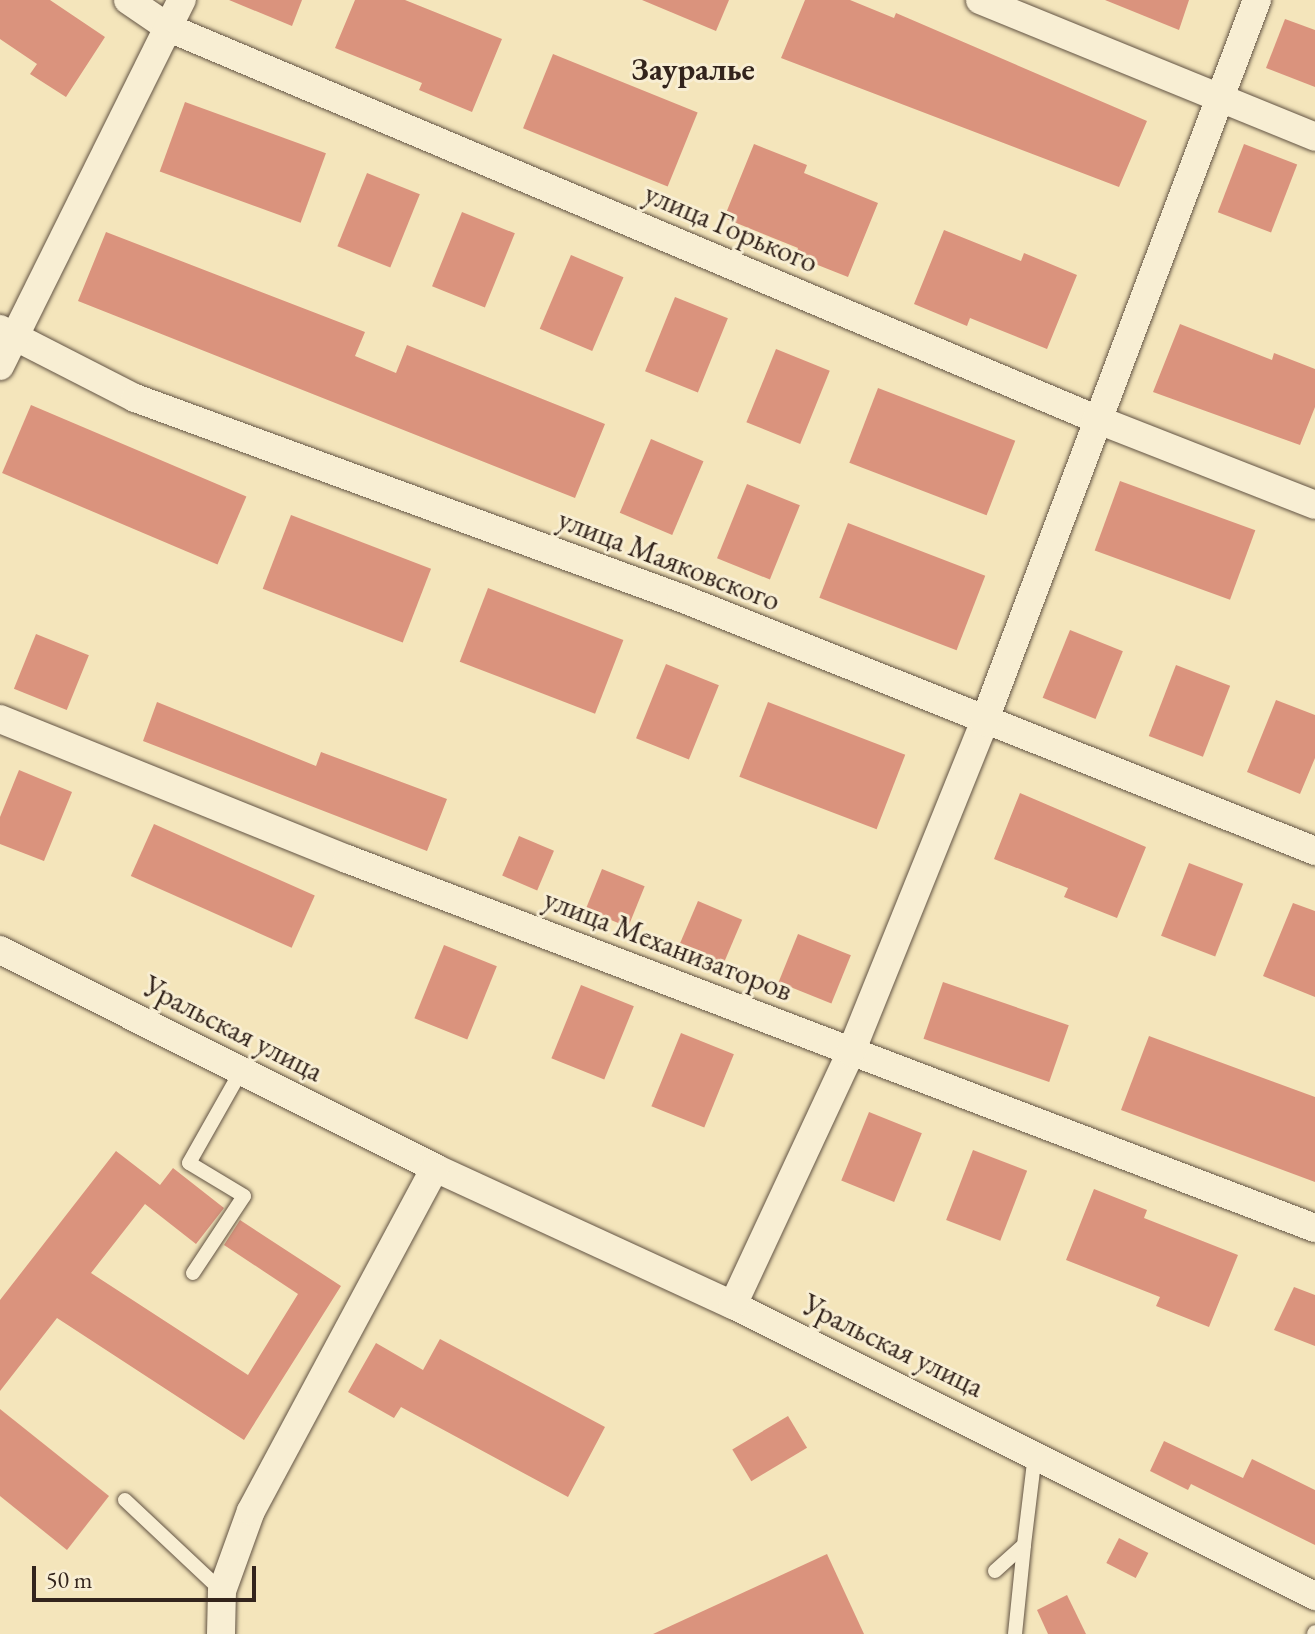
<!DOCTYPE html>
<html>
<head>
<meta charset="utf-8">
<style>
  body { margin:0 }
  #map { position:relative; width:1315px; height:1634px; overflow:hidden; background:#f4e5bb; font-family:"EB Garamond",serif }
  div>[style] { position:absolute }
  .building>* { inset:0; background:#da937d; transform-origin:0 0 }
  .roads { filter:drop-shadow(0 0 2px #635444) drop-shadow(0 0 2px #635444) }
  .service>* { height:14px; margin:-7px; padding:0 7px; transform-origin:7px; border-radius:7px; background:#f8eed3 }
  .minor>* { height:28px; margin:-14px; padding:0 14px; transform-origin:14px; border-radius:14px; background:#f8eed3 }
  span { translate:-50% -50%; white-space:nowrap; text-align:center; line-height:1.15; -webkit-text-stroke:6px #f8eed3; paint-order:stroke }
  .street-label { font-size:30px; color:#33241c }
  .neighbourhood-label { font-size:32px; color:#33241c; font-weight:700 }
  .scale { position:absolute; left:32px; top:1566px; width:224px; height:36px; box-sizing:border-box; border:4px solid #33241c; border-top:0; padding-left:10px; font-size:24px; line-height:28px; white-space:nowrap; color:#33241c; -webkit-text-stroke:6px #f8eed3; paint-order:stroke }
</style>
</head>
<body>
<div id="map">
  <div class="building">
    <div style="clip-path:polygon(0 0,50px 0,105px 37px,66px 97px,30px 74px,37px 64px,0 39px)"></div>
    <div style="clip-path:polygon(229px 0,302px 0,292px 26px)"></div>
    <div style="clip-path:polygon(355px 0,405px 0,502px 39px,472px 112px,419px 90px,422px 83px,335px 48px)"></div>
    <div style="clip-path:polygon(642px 0,729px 0,716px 31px)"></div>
    <div style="clip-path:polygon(805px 0,850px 0,894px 18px,896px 13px,1147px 121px,1119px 187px,781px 58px)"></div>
    <div style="clip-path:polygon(1105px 0,1189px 0,1179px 30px)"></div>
    <div style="clip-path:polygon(1285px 19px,1315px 30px,1315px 87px,1266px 68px)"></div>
    <div style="left:553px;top:54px;width:156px;height:80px;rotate:22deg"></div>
    <div style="left:185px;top:102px;width:150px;height:74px;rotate:20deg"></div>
    <div style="clip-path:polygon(754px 144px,807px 165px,804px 173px,878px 203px,848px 277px,795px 256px,798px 248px,724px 218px)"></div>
    <div style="left:1244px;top:144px;width:57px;height:73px;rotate:21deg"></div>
    <div style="left:367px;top:173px;width:57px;height:79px;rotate:22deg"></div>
    <div style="left:462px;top:212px;width:57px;height:80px;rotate:22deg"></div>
    <div style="clip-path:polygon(944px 230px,1021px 261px,1024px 253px,1077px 275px,1047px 349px,970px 318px,967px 326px,914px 304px)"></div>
    <div style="clip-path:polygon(106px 232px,365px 332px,355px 356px,396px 373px,407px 345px,605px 424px,575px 498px,78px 301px)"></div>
    <div style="left:571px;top:255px;width:57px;height:80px;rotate:23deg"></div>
    <div style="left:675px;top:297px;width:57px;height:80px;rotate:22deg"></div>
    <div style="clip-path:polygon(1180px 324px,1272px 360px,1274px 353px,1315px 369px,1315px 407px,1300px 445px,1153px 392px)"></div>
    <div style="left:776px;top:349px;width:58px;height:79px;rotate:22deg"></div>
    <div style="left:878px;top:388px;width:147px;height:80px;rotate:21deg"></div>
    <div style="left:31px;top:405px;width:234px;height:74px;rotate:23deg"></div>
    <div style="left:651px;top:439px;width:57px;height:80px;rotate:23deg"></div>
    <div style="left:1120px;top:481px;width:144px;height:74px;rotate:20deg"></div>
    <div style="left:747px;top:484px;width:57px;height:80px;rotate:22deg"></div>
    <div style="left:291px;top:515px;width:150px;height:79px;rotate:21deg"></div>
    <div style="left:848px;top:523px;width:147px;height:80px;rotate:21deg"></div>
    <div style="left:488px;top:588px;width:145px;height:79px;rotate:21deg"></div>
    <div style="left:1070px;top:630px;width:57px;height:73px;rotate:22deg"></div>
    <div style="left:36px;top:634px;width:57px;height:59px;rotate:22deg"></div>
    <div style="left:666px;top:664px;width:57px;height:80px;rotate:22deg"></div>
    <div style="left:1176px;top:665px;width:58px;height:76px;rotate:21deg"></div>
    <div style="clip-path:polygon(1276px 700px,1315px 715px,1315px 758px,1300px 794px,1247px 772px)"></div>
    <div style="clip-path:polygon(157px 702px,316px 766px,321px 752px,447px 799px,427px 851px,143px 741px)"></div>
    <div style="left:768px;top:702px;width:147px;height:80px;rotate:21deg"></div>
    <div style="clip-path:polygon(19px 770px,72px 792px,44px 861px,0 844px,0 817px)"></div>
    <div style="clip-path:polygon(1020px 793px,1146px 847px,1117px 918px,1064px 897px,1068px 888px,994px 859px)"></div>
    <div style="left:154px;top:824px;width:176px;height:57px;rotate:24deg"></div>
    <div style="left:519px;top:836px;width:38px;height:43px;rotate:23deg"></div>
    <div style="left:1189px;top:863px;width:58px;height:78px;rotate:21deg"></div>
    <div style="left:602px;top:869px;width:46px;height:44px;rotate:22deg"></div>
    <div style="left:698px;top:901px;width:48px;height:50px;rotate:23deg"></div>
    <div style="clip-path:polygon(1293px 903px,1315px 911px,1315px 997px,1263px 976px)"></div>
    <div style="left:798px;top:934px;width:57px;height:52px;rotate:22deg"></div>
    <div style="left:444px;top:945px;width:57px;height:79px;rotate:22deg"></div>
    <div style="left:943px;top:982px;width:133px;height:60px;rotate:19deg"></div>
    <div style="left:581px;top:985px;width:57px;height:79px;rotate:22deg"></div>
    <div style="left:681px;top:1033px;width:57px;height:79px;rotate:22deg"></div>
    <div style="clip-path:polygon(1149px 1036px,1315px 1097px,1315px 1182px,1121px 1110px)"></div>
    <div style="left:869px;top:1112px;width:57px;height:74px;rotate:22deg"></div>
    <div style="left:973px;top:1150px;width:58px;height:75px;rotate:21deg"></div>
    <div style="clip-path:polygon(116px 1151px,160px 1185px,173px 1168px,224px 1208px,196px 1244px,145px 1204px,91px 1273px,248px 1375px,298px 1294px,224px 1245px,240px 1220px,341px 1286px,244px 1440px,57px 1318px,0 1391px,0 1300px)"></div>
    <div style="clip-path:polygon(1094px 1189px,1147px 1210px,1144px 1218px,1238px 1255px,1209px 1327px,1156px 1306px,1160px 1297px,1066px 1260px)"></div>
    <div style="clip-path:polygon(1294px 1287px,1315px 1295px,1315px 1346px,1274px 1330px)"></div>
    <div style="clip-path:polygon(440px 1339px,605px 1427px,568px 1497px,401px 1407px,394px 1418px,348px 1392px,376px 1343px,423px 1370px)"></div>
    <div style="clip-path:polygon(0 1409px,109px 1496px,67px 1550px,0 1496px)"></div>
    <div style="left:788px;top:1416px;width:37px;height:65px;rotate:59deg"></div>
    <div style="clip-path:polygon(1164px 1441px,1243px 1478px,1252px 1459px,1315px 1490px,1315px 1545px,1191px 1484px,1188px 1490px,1150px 1471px)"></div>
    <div style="left:1119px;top:1538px;width:33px;height:28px;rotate:27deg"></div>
    <div style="clip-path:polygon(827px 1554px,864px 1634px,653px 1634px)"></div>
    <div style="clip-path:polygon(1067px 1595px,1086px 1634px,1048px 1634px,1037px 1610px)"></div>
  </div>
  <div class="roads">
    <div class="service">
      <div style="left:193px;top:1273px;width:92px;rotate:-56.5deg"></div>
      <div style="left:244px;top:1196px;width:64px;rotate:-149deg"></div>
      <div style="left:189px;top:1163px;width:106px;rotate:-60.5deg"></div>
      <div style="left:125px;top:1500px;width:133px;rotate:43.2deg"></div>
      <div style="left:995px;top:1571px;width:39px;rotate:-42deg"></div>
      <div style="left:1024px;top:1545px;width:92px;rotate:-83.1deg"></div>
      <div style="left:1015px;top:1634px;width:89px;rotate:-84.2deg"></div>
      <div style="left:1314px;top:1634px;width:2px;rotate:-63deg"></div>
    </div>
    <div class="minor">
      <div style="left:128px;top:0;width:50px;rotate:34.3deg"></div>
      <div style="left:169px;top:28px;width:1006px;rotate:22.87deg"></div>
      <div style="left:1096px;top:419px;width:235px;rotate:21.4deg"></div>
      <div style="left:980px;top:0;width:362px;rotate:22.2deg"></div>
      <div style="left:0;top:329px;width:152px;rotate:27.1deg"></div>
      <div style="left:135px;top:398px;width:581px;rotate:20.12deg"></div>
      <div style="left:681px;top:598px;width:683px;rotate:21.75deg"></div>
      <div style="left:0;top:366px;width:409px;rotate:-63.6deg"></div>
      <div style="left:0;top:719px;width:374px;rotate:22deg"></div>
      <div style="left:347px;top:859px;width:1036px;rotate:20.87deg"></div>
      <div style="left:0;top:950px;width:487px;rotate:26.6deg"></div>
      <div style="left:435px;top:1168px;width:328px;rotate:24.7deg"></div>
      <div style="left:733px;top:1305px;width:651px;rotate:26.57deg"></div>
      <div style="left:733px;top:1305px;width:279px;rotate:-65deg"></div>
      <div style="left:851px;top:1052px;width:356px;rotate:-68deg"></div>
      <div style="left:984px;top:722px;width:772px;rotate:-69.29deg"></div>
      <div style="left:221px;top:1634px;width:43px;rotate:-88.7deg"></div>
      <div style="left:222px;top:1591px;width:85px;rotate:-70.1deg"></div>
      <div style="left:251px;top:1511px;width:389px;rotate:-61.8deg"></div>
    </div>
  </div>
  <div class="street-label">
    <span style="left:731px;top:228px;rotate:23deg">улица Горького</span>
    <span style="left:669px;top:560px;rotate:21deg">улица Маяковского</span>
    <span style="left:668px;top:945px;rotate:21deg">улица Механизаторов</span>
    <span style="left:233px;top:1029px;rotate:27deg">Уральская улица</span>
    <span style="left:893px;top:1346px;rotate:26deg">Уральская улица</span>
  </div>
  <div class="neighbourhood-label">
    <span style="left:693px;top:69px">Зауралье</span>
  </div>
  <div class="scale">50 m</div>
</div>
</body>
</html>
